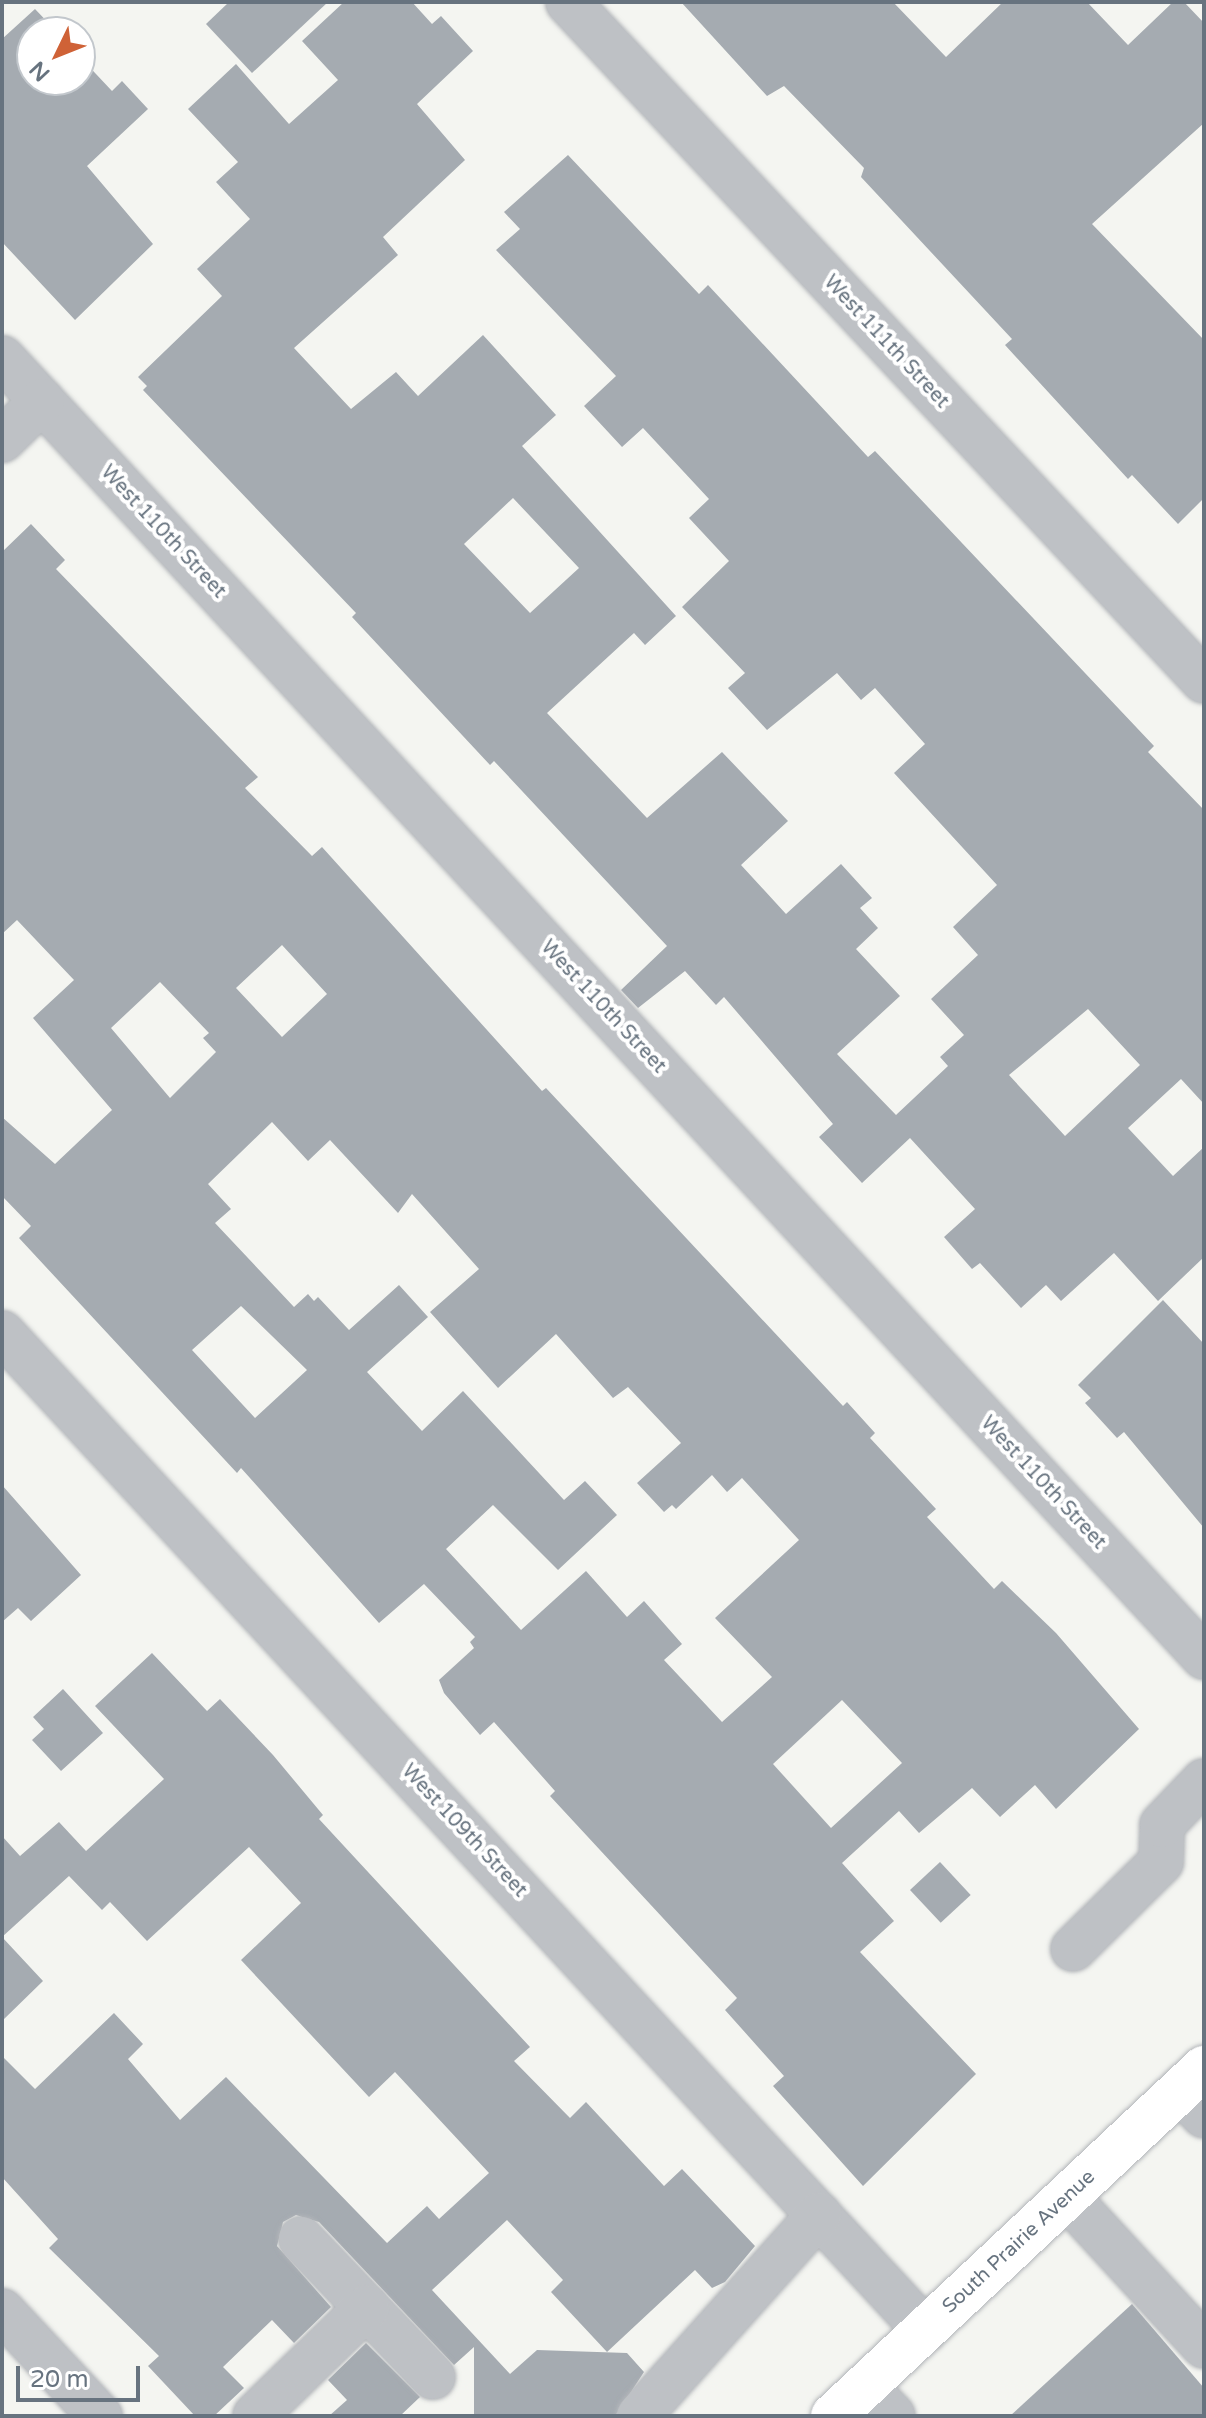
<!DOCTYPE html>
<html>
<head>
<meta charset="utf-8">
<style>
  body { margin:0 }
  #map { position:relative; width:1206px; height:2418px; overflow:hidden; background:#f4f5f1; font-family:"Varela Round",sans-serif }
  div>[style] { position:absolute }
  .building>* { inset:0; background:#a5abb1; transform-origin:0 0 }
  .roads { filter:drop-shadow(0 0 2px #b2b5b9) drop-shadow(0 0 2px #b2b5b9) }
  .minor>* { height:44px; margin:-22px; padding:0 22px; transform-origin:22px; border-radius:22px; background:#bec1c5 }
  .major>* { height:44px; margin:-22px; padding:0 22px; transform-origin:22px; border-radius:22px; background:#fff }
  span { translate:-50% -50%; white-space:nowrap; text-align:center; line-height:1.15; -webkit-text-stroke:8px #fff; paint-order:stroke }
  .street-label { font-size:20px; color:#67737f }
  .frame { position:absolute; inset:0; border:4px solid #67737f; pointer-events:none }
  .north { position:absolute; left:16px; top:16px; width:80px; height:80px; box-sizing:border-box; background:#fff; border:2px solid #c2c7cc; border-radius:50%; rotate:227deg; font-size:22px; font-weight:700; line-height:32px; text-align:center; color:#67737f }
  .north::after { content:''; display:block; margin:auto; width:28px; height:36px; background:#cf6237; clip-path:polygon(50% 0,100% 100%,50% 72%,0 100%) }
  .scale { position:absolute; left:16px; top:2366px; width:124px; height:36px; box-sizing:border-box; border:4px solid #67737f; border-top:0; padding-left:10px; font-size:24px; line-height:28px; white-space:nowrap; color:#67737f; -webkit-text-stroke:6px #fff; paint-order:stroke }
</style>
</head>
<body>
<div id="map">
  <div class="building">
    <div style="clip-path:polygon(229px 2px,328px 2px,252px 73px,206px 24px)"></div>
    <div style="clip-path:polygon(evenodd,344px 2px,412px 2px,432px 24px,441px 16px,473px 51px,417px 104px,465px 160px,383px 237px,398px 255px,294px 348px,351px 409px,396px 372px,418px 396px,483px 335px,556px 415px,522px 446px,676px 616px,645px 645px,634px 633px,547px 713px,647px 818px,722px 752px,788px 821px,741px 865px,786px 914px,841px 864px,872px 898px,860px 908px,878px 928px,856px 949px,900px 996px,837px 1054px,896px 1115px,948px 1066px,940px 1057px,964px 1035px,931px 999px,978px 955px,953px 927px,997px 885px,894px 773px,925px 744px,875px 688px,861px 700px,837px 673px,767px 730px,728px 688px,745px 673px,682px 607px,729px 561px,689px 518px,709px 499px,643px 428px,622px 447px,584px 406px,616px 376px,496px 250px,520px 229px,504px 212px,568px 155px,699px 294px,708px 285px,868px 457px,875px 451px,1154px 746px,1148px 752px,1204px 810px,1204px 1104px,1181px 1079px,1128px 1128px,1173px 1176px,1204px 1147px,1204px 1257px,1158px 1301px,1114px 1253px,1061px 1301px,1046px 1285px,1021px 1308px,980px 1263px,972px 1269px,944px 1237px,975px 1209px,910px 1138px,862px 1183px,819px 1137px,833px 1124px,724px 997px,716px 1005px,685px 971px,638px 1008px,621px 990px,667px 946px,494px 761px,490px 765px,352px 617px,356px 613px,143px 390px,147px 386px,138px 377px,222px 296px,197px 269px,250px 219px,216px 182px,238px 162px,188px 109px,236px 64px,289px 124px,338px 80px,302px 41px,344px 2px,513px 498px,579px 568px,530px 613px,464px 544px,513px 498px,344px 2px,1088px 1009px,1140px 1065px,1065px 1136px,1009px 1075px,1088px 1009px)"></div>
    <div style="clip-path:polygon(681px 2px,893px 2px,946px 57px,1003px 2px,1087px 2px,1128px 45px,1173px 2px,1184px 2px,1204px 23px,1204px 123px,1092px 224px,1204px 340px,1204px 498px,1178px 524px,1132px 475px,1128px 479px,1005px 345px,1012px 339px,861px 177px,864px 168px,784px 86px,767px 96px)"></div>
    <div style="clip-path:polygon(35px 9px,57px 32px,32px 32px,32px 80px,80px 80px,80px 57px,112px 91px,122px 81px,148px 109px,87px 166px,153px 244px,75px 320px,2px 242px,2px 39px)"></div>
    <div style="clip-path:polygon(evenodd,31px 524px,65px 560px,56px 569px,258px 777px,245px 788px,312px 856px,322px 847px,542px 1091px,546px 1088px,843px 1406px,847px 1402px,875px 1433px,870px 1438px,936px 1509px,927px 1517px,994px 1589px,1002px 1581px,1056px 1633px,1139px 1729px,1056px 1809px,1035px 1785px,1000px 1817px,972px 1788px,919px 1833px,899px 1811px,842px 1863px,894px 1921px,860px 1952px,976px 2074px,863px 2186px,773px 2086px,784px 2076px,725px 2010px,737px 1998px,550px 1796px,555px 1791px,494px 1722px,480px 1735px,444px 1693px,439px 1680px,474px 1648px,470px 1642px,475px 1637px,424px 1584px,379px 1623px,241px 1468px,237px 1473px,19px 1238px,31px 1226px,2px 1196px,2px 1117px,55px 1164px,112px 1110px,33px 1018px,74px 980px,17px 920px,2px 934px,2px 552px,31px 524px,282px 945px,327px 994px,282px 1037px,236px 988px,282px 945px,31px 524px,160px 982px,209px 1033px,203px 1038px,216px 1052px,170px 1098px,111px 1028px,160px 982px,31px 524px,272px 1122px,308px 1161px,330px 1140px,398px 1213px,412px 1194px,479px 1269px,430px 1312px,498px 1388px,556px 1334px,613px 1398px,628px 1387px,681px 1443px,637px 1483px,664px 1512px,672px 1505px,676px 1509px,712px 1475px,727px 1492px,742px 1478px,799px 1540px,715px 1618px,772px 1677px,722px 1722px,664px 1660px,682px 1644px,644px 1601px,627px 1617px,586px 1571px,521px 1630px,446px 1549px,493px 1505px,558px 1570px,617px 1515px,585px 1481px,564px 1500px,463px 1391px,422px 1431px,367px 1372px,428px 1317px,399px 1285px,349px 1330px,318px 1297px,314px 1301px,308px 1294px,294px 1307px,215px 1223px,231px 1209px,208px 1184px,272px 1122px,31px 524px,241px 1306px,307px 1370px,255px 1418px,192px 1350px,241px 1306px,31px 524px,842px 1700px,902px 1763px,831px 1828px,773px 1764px,842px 1700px)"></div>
    <div style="clip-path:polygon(1163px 1300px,1204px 1344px,1204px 1528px,1124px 1432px,1117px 1438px,1085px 1403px,1091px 1398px,1078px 1385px)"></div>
    <div style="clip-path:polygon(2px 1485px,81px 1575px,31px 1621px,18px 1608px,2px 1622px)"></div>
    <div style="clip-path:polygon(152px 1653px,207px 1711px,220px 1699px,273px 1755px,323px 1815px,319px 1819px,530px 2047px,514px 2061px,570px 2118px,586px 2102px,664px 2186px,682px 2169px,755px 2246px,725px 2282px,712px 2288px,695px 2270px,607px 2352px,551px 2292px,563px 2280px,507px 2220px,432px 2290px,510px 2374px,537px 2350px,627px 2353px,644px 2372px,615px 2416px,474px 2416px,474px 2347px,454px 2365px,319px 2222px,296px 2215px,283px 2222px,277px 2246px,331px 2307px,294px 2343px,272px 2320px,223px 2367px,244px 2388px,214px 2416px,195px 2416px,148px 2366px,159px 2356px,49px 2248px,58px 2239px,2px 2177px,2px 2056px,35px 2089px,114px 2013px,143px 2044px,128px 2059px,180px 2120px,226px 2077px,387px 2243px,427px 2206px,439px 2219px,489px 2173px,395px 2072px,369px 2097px,241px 1960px,301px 1903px,249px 1847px,147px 1941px,110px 1902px,102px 1910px,69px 1876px,2px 1937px,43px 1981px,2px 2021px,2px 1836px,20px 1856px,59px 1822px,86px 1851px,164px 1779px,95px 1706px)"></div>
    <div style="clip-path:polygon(63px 1689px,103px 1733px,61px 1771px,32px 1740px,44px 1729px,33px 1717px)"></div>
    <div style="left:940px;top:1862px;width:45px;height:41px;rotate:47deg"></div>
    <div style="clip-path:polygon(1132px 2304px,1204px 2388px,1204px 2416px,1010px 2416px)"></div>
    <div style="clip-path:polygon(366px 2343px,420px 2397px,400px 2416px,329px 2416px,347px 2400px,328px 2380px)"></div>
  </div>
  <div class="roads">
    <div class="minor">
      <div style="left:568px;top:2px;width:930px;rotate:46.87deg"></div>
      <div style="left:2px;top:358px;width:1770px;rotate:47.22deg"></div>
      <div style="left:2px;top:440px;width:56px;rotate:-44.3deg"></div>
      <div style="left:2px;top:1333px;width:1359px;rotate:47.21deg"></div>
      <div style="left:1073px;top:1949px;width:124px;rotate:-44.7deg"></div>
      <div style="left:1161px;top:1862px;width:37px;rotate:-88deg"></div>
      <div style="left:1162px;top:1825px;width:61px;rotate:-46.3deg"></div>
      <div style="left:1180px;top:2090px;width:35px;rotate:47deg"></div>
      <div style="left:1067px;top:2197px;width:202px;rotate:47.4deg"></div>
      <div style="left:301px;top:2239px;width:191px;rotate:46.3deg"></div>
      <div style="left:2px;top:2311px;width:144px;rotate:47deg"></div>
      <div style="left:865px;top:2387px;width:40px;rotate:46deg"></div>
      <div style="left:255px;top:2416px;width:156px;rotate:-44.2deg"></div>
      <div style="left:639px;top:2416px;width:270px;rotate:-48.2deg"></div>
    </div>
    <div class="major">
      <div style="left:833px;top:2416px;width:509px;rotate:-43.17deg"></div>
    </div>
  </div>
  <div class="street-label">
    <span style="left:886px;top:342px;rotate:47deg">West 111th Street</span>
    <span style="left:163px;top:532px;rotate:47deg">West 110th Street</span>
    <span style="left:603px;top:1007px;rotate:47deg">West 110th Street</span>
    <span style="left:1043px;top:1483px;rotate:47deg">West 110th Street</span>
    <span style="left:464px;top:1831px;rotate:47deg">West 109th Street</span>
    <span style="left:1019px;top:2242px;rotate:-43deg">South Prairie Avenue</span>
  </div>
  <div class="frame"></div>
  <div class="north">N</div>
  <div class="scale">20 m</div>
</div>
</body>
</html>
